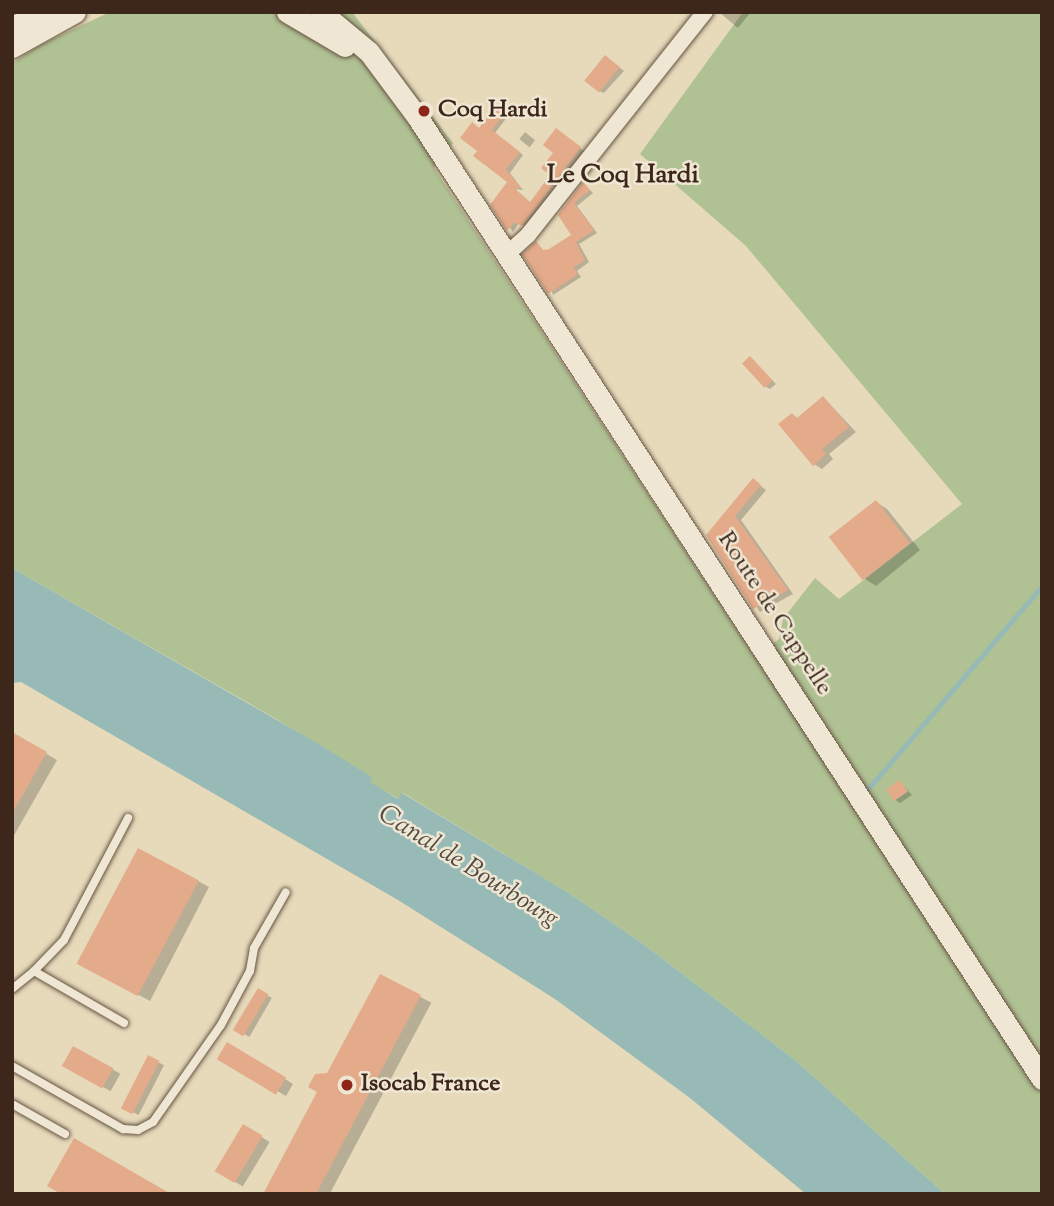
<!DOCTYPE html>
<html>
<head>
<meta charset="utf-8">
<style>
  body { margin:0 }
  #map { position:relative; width:1054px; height:1206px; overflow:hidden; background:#e6dabb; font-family:"Sorts Mill Goudy",serif }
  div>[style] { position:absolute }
  .green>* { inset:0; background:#b0c193 }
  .water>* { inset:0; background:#97bab6 }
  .shadow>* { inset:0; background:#0003; transform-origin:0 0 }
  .stream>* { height:4.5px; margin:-2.25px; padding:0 2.25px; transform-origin:2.25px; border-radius:2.25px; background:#97bab6 }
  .building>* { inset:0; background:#e4ab8b; transform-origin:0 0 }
  .roads { filter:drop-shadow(0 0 2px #675443) drop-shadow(0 0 2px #675443) }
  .lane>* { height:8px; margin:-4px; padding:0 4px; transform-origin:4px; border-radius:4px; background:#efe7d3 }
  .street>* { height:16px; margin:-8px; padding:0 8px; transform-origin:8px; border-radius:8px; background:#efe7d3 }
  .secondary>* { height:21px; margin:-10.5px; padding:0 10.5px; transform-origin:10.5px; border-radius:10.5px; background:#efe7d3 }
  .dots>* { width:19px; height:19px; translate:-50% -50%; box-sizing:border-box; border:4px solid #efe7d3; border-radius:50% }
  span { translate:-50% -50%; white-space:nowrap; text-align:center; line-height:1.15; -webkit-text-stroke:5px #efe7d3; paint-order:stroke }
  .poi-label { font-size:24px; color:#3d271b; font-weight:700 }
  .left { translate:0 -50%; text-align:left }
  .street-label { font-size:24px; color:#3d271b }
  .neighbourhood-label { font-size:26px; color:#3d271b; font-weight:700 }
  .water-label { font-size:26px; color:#544c42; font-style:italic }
  .frame { position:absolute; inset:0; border:14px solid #3d271b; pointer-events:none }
</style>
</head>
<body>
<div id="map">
  <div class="green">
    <div style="clip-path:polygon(110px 12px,352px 12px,453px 143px,434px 168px,755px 657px,779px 639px,783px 619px,815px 578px,839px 599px,962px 504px,746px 246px,640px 154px,743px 12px,1042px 12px,1042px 1194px,945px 1194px,795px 1060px,642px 943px,567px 892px,403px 793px,399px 799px,369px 782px,372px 777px,273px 717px,12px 568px,12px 63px,40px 45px)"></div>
  </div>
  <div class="water">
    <div style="clip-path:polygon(12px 568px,317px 743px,372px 777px,370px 782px,398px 799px,402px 793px,567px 892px,642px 943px,795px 1060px,945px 1194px,806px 1194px,690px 1098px,555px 999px,398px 900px,21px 682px,12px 683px)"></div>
  </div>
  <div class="shadow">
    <div style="clip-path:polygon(719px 12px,749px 12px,750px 13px,738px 28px)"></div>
    <div style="clip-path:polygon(610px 60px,624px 71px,604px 93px,599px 91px)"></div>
    <div style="clip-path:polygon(501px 111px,508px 116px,495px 133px,523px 155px,510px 173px,523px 190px,515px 189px,531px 203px,552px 175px,561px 133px,584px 151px,527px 227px,519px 223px,513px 232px,492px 205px,510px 182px,480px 151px,480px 129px)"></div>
    <div style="left:525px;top:132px;width:13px;height:9px;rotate:39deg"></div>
    <div style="clip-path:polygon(584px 184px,593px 193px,577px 206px,597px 233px,579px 244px,589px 262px,577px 271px,581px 277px,553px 295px,537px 243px,545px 252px,573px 235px,560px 215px)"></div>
    <div style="clip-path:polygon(750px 358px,776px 384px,770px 389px,765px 386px)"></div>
    <div style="clip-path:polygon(824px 398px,856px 432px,829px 454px,833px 459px,822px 469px,814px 464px,793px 415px,799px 419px)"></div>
    <div style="clip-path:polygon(753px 480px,766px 490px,741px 520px,793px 594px,760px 612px,708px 535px)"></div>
    <div style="clip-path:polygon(876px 502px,887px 509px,920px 550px,876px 586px,865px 579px)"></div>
    <div style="clip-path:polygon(12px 734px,57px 760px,12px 839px)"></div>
    <div style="clip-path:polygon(900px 782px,912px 795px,900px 803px,895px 800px)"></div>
    <div style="clip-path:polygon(198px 881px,209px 887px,150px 1001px,92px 970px)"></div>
    <div style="left:381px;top:976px;width:57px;height:247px;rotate:28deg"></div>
    <div style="left:258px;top:990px;width:16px;height:45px;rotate:30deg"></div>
    <div style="clip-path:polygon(228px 1044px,293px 1084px,286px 1096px,219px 1058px)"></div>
    <div style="left:74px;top:1048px;width:53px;height:20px;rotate:29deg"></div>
    <div style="left:148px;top:1057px;width:18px;height:56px;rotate:27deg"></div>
    <div style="left:243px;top:1126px;width:31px;height:52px;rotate:31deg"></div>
  </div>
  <div class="stream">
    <div style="left:868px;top:789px;width:267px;rotate:-49.4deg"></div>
  </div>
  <div class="building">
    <div style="left:605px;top:55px;width:19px;height:33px;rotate:39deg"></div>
    <div style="clip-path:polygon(496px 106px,505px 113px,492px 130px,520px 152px,506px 169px,521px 188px,514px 188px,530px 202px,550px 175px,541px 168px,553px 153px,543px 145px,556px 128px,581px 147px,522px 226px,514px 222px,507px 231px,490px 205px,507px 182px,473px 156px,477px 151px,460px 138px,472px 122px,479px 128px)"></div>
    <div style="clip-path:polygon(583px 182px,590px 190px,574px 203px,594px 230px,576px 242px,585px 260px,573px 268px,578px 274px,548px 294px,522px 254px,536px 241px,543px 250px,549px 249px,571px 235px,558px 215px)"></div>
    <div style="left:750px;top:356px;width:33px;height:11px;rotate:47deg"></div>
    <div style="clip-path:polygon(823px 396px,849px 427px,822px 449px,826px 454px,813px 466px,778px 424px,792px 413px,797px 418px)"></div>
    <div style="clip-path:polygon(753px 478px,761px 485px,735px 516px,788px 590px,753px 609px,706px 535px)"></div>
    <div style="left:876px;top:500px;width:55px;height:60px;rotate:52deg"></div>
    <div style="clip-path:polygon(12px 732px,47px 752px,12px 814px)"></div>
    <div style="left:900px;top:780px;width:14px;height:17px;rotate:56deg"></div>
    <div style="left:138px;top:848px;width:69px;height:131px;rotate:28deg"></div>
    <div style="clip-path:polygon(380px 974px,421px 995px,316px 1194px,263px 1194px,317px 1092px,308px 1087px,315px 1074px,327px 1073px)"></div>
    <div style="left:258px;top:988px;width:12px;height:49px;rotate:31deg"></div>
    <div style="left:227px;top:1042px;width:69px;height:20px;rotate:31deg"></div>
    <div style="left:73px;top:1046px;width:46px;height:23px;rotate:29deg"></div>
    <div style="left:148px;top:1055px;width:13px;height:60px;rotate:27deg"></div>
    <div style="left:243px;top:1124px;width:23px;height:55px;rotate:31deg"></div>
    <div style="clip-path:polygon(74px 1138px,171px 1194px,61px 1194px,47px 1186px)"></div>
  </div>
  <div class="roads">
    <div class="lane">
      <div style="left:34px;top:971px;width:43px;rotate:-45.9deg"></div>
      <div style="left:64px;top:940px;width:138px;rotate:-62.3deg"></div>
      <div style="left:12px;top:989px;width:28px;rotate:-39deg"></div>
      <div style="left:34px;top:971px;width:104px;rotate:30deg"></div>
      <div style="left:12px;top:1066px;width:128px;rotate:29.6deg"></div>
      <div style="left:123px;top:1129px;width:15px;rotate:4deg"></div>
      <div style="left:138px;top:1130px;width:17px;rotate:-28deg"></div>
      <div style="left:153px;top:1122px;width:118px;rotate:-55deg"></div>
      <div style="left:221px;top:1025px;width:61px;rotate:-61.8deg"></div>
      <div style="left:250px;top:971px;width:23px;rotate:-80deg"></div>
      <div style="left:254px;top:948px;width:64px;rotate:-60.3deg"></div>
      <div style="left:12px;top:1104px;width:61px;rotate:29.5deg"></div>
    </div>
    <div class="street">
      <div style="left:506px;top:255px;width:30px;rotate:-42deg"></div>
      <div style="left:528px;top:235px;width:285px;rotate:-51.6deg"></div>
    </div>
    <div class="secondary">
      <div style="left:287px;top:12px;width:67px;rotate:30.4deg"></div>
      <div style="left:321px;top:12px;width:62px;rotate:39.8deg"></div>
      <div style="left:369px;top:52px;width:82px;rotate:53.4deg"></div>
      <div style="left:418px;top:118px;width:1146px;rotate:57deg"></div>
      <div style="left:12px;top:27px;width:34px;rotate:-26deg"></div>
      <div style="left:12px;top:47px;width:72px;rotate:-29.1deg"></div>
    </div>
  </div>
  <div class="dots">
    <div style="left:424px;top:111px;background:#8f2418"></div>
    <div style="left:347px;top:1085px;background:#8f2418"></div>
  </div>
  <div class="poi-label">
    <span class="left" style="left:438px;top:111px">Coq Hardi</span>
    <span class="left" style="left:361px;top:1085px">Isocab France</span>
  </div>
  <div class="street-label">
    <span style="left:774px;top:614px;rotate:57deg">Route de Cappelle</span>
  </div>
  <div class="neighbourhood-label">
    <span style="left:623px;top:176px">Le Coq Hardi</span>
  </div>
  <div class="water-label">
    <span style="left:468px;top:867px;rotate:32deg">Canal de Bourbourg</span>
  </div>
  <div class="frame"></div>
</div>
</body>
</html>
